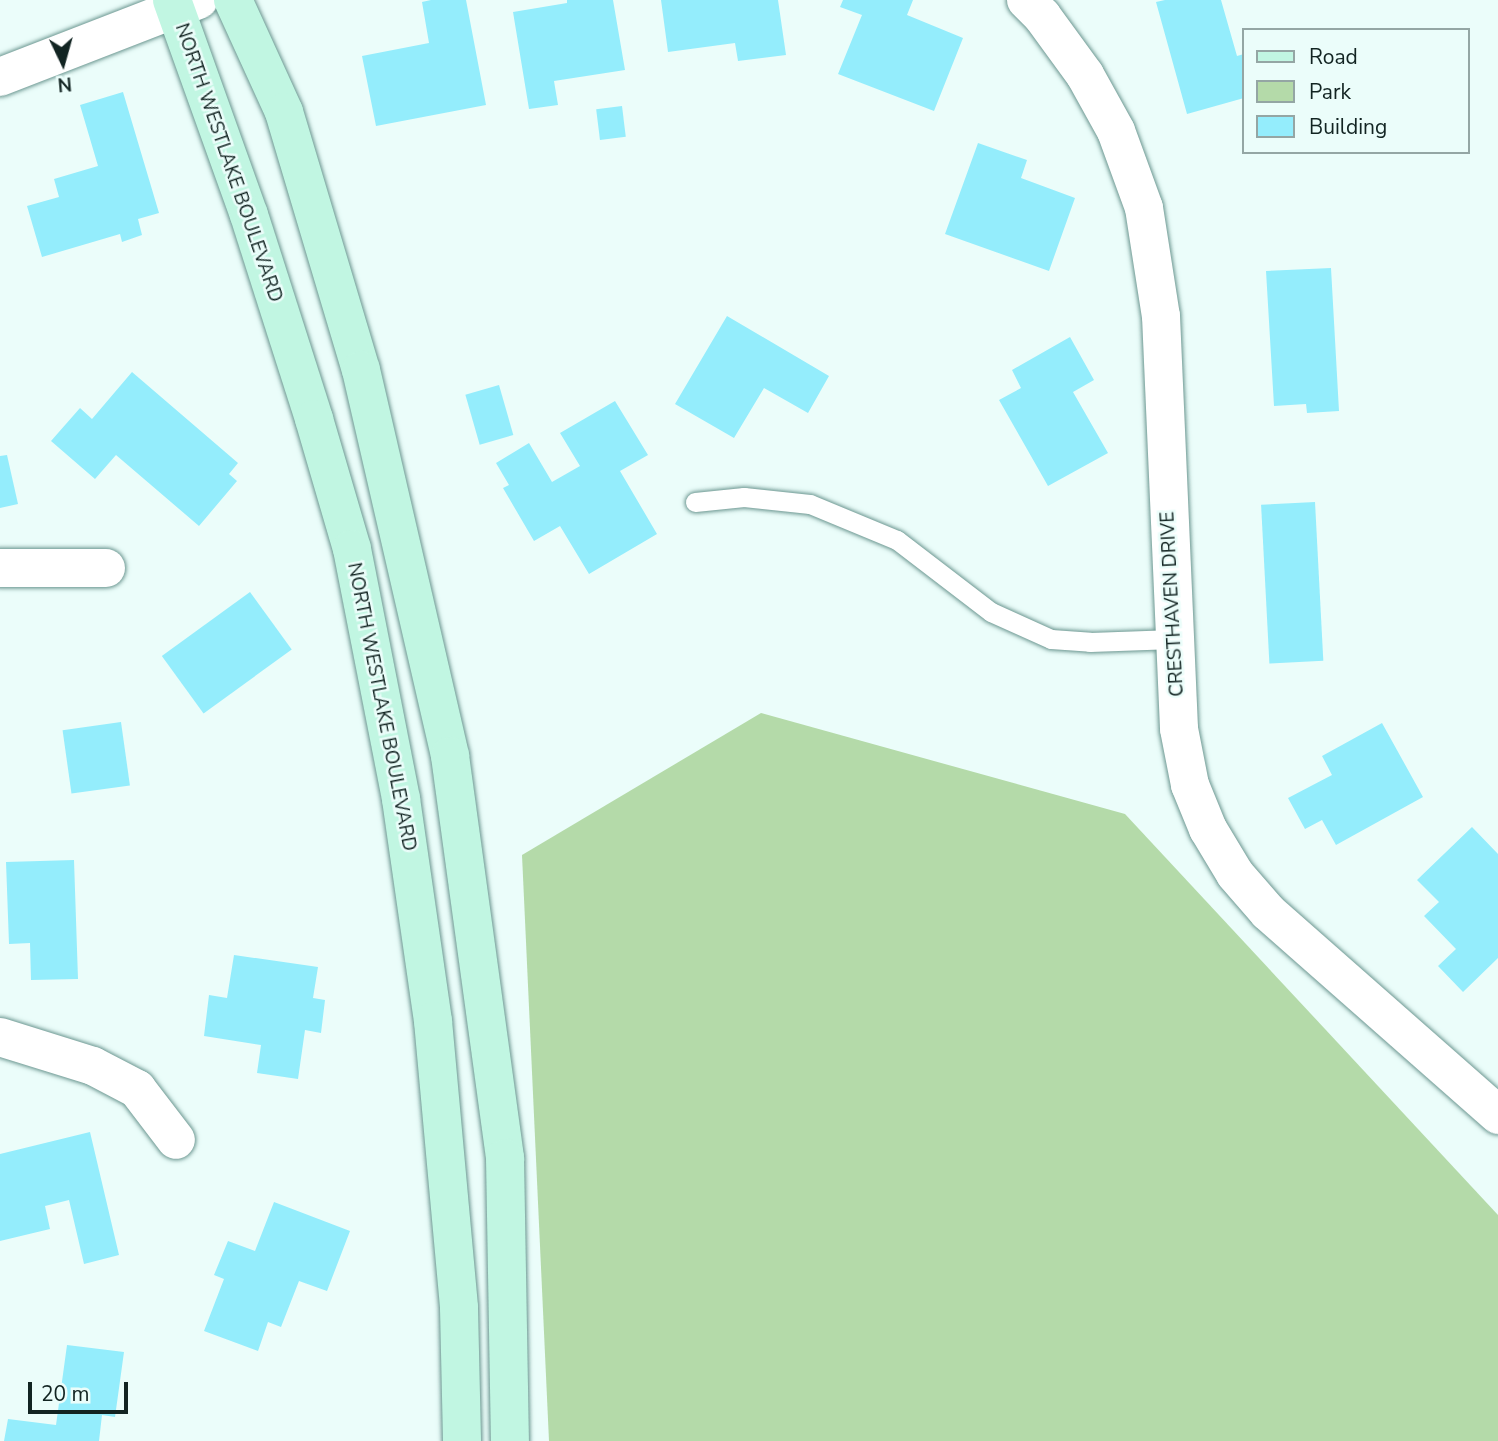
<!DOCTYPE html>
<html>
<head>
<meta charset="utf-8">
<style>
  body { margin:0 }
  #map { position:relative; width:1498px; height:1441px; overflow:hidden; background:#ebfdfa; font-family:"Nunito Sans",sans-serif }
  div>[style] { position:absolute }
  .green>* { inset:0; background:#b4daa9 }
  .building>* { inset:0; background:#94edfc; transform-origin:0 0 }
  .roads { filter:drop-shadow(0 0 2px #6c9791) drop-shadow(0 0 2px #6c9791) }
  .lane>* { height:19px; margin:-9.5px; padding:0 9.5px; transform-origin:9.5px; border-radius:9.5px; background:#fff }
  .street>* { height:38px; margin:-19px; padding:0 19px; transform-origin:19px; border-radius:19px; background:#fff }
  .secondary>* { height:38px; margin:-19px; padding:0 19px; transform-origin:19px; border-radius:19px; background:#c1f6e2 }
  span { translate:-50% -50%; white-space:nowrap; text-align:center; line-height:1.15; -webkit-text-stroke:5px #ebfdfa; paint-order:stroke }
  .street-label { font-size:19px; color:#122422 }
  .legend { position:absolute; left:1242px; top:28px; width:228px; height:126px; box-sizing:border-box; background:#ebfdfa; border:2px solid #94a6a4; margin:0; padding:9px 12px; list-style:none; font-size:21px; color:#122422 }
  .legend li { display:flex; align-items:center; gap:14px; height:35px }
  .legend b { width:35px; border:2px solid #94a6a4 }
  .north { position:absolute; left:28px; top:28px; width:70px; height:70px; -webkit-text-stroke:5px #ebfdfa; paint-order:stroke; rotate:175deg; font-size:19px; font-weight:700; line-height:28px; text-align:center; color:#122422 }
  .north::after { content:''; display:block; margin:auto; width:24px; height:32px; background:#122422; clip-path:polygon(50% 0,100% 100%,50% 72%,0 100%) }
  .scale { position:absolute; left:28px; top:1382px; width:100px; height:32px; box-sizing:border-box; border:4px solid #122422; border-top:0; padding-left:9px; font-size:21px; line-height:24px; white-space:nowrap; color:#122422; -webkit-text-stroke:5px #ebfdfa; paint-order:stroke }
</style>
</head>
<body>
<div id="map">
  <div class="green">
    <div style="clip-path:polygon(761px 713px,1125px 814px,1498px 1215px,1498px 1441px,549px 1441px,522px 855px)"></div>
  </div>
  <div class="building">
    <div style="clip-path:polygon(431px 0,466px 0,486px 105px,376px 126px,362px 56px,429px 43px,422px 2px)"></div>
    <div style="clip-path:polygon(567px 0,613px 0,625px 70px,554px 81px,558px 105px,529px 109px,513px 12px,567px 3px)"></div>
    <div style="clip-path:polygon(661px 0,778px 0,786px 55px,738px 61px,735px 43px,668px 52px)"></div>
    <div style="clip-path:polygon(843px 0,913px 0,907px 15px,963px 38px,934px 111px,838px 74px,862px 15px,840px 7px)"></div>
    <div style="clip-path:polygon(1165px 0,1221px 0,1237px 56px,1244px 54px,1244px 98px,1187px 114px,1156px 2px)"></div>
    <div style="clip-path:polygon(123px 92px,159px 213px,138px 219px,142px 235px,122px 242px,120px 234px,42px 257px,27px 206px,59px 197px,54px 179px,98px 166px,80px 105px)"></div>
    <div style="left:622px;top:106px;width:31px;height:26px;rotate:83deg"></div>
    <div style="clip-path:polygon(978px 143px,1027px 160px,1021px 178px,1075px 198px,1049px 271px,945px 234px)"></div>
    <div style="clip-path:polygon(1331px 268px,1339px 411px,1307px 413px,1306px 404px,1274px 406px,1266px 271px)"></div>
    <div style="clip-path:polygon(727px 316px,829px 376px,808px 413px,764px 388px,734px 438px,675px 404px)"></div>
    <div style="clip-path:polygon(1070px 337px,1094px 380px,1073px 392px,1108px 453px,1048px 486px,999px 400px,1021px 388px,1012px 370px)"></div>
    <div style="clip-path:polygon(132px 372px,238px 463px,229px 474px,237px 481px,199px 526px,116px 455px,95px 479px,51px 441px,80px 408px,92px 419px)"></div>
    <div style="left:499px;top:385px;width:52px;height:35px;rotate:74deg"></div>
    <div style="clip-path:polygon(615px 401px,648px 455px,620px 471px,657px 534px,589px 574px,560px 526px,534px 541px,503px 488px,509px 485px,496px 463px,529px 443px,552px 482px,580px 466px,560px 433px)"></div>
    <div style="clip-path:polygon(7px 455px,18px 504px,0 508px,0 456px)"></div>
    <div style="left:1315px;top:502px;width:159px;height:54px;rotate:87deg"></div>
    <div style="left:250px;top:592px;width:71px;height:109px;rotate:54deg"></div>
    <div style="left:121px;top:722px;width:64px;height:59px;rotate:82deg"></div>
    <div style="clip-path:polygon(1382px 723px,1423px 797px,1336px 845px,1322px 820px,1305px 829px,1288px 798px,1332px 775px,1322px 756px)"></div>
    <div style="clip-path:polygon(1472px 827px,1498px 854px,1498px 958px,1463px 992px,1438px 966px,1456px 949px,1424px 916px,1439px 902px,1417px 880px)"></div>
    <div style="clip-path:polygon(74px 860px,78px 979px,31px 980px,30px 943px,9px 944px,6px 862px)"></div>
    <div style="clip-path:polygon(234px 955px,318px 967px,313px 998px,325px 1000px,321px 1033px,305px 1030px,298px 1079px,257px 1073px,261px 1045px,204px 1036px,209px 995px,227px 998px)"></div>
    <div style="clip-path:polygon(90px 1132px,119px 1255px,84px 1264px,69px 1200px,45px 1206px,50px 1229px,0 1241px,0 1154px)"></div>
    <div style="clip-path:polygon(274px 1202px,350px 1231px,327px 1291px,299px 1281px,281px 1327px,268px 1322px,258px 1351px,204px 1331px,224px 1279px,214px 1275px,228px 1241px,255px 1251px)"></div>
    <div style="clip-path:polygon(67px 1345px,124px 1352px,115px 1417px,102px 1415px,99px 1441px,4px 1441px,8px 1419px,56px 1425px)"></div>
  </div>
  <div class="roads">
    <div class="lane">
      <div style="left:695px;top:502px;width:49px;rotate:-5.8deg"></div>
      <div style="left:744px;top:497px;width:66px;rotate:6.1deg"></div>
      <div style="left:810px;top:504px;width:94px;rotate:22.5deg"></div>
      <div style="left:897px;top:540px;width:118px;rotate:37.5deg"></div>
      <div style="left:991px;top:612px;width:66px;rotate:24.2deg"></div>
      <div style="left:1051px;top:639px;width:39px;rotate:4deg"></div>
      <div style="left:1090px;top:642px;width:84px;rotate:-2deg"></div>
    </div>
    <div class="street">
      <div style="left:1026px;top:0;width:23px;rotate:45deg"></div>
      <div style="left:1042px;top:16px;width:73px;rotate:53.9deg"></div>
      <div style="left:1085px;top:75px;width:64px;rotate:61deg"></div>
      <div style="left:1116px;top:131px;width:82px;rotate:70deg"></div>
      <div style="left:1144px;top:208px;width:109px;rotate:81.1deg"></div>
      <div style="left:1161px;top:316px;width:413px;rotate:87.5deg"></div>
      <div style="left:1179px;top:729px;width:57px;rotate:78.9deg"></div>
      <div style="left:1190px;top:785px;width:48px;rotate:67.8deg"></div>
      <div style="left:1208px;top:829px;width:52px;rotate:59deg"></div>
      <div style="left:1235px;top:874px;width:50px;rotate:49deg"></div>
      <div style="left:1268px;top:912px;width:307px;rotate:41.4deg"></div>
      <div style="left:0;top:77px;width:213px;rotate:-21.2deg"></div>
      <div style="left:0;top:568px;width:106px"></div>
      <div style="left:0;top:1037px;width:97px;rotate:17.3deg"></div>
      <div style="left:93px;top:1066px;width:50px;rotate:27.6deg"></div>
      <div style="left:137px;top:1089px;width:64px;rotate:52.6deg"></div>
    </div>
    <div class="secondary">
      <div style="left:172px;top:0;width:228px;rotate:70.3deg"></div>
      <div style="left:249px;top:215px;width:214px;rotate:72.3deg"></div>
      <div style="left:314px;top:419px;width:135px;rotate:73.7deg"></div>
      <div style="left:352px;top:549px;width:255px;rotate:78.9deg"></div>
      <div style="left:401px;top:799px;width:224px;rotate:81.8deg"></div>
      <div style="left:433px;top:1021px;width:288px;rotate:84.8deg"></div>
      <div style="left:459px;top:1308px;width:133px;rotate:88.7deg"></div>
      <div style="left:233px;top:0;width:123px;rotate:65.5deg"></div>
      <div style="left:284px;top:112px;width:269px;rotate:73.4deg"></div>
      <div style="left:361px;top:370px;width:396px;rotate:77deg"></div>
      <div style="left:450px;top:756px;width:406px;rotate:82.2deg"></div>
      <div style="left:505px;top:1158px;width:283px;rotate:89deg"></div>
    </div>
  </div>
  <div class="street-label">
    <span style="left:228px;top:163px;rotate:71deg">NORTH WESTLAKE BOULEVARD</span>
    <span style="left:1173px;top:604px;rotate:-93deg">CRESTHAVEN DRIVE</span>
    <span style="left:381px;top:707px;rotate:79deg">NORTH WESTLAKE BOULEVARD</span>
  </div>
  <ul class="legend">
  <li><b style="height:9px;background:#c1f6e2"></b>Road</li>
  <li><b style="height:19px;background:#b4daa9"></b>Park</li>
  <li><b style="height:19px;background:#94edfc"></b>Building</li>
  </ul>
  <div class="north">N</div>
  <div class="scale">20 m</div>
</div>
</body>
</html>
